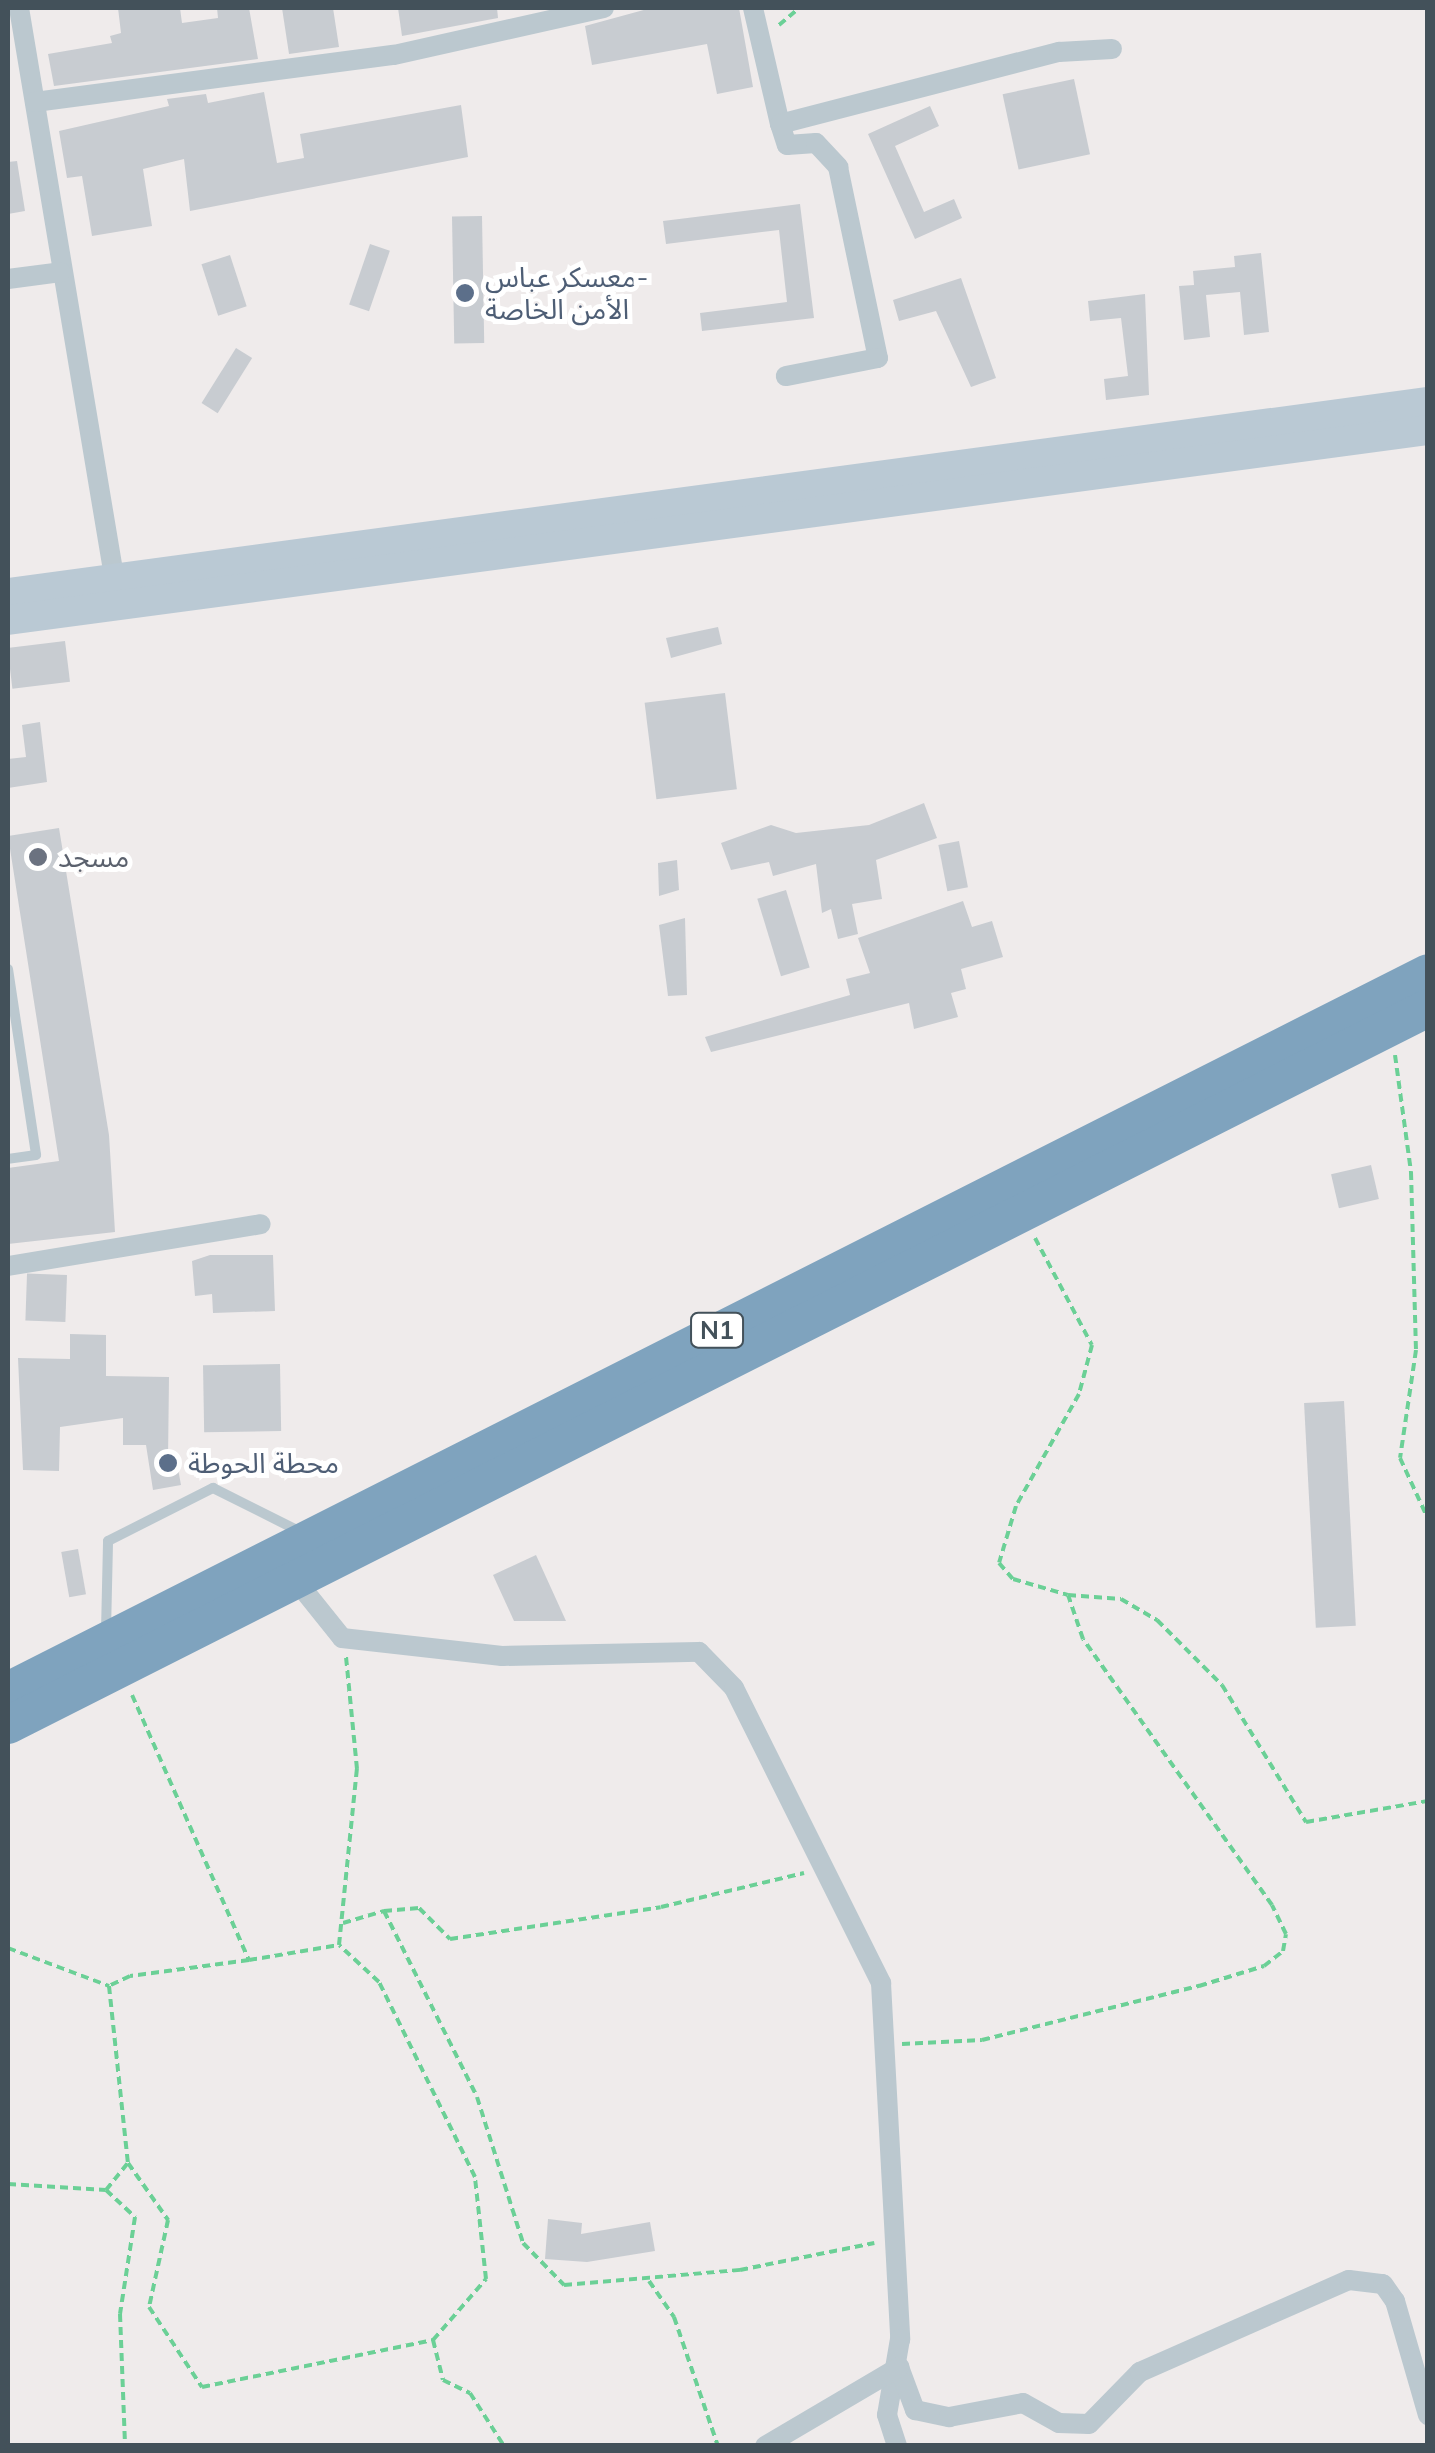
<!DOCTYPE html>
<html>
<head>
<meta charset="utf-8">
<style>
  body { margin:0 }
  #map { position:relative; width:1435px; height:2453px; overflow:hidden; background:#efebeb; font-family:Mulish,"Noto Sans Arabic",sans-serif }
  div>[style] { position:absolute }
  .building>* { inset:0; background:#c8ccd1; transform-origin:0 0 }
  .path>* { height:4px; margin-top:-2px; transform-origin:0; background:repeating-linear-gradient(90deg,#6bd096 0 8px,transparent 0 13px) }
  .lane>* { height:10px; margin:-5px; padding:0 5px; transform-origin:5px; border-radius:5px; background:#bbc8cf }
  .street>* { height:20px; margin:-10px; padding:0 10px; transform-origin:10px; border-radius:10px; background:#bbc8cf }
  .secondary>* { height:30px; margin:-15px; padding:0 15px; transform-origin:15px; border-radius:15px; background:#bac9d4 }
  .highway>* { height:38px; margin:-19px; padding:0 19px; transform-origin:19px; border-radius:19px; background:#7fa3be }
  .dots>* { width:28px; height:28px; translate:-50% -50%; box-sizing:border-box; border:5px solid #fff; border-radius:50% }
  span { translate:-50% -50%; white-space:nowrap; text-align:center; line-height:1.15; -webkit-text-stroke:10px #fff; paint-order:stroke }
  .shield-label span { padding:2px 8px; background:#fff; border:2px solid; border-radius:8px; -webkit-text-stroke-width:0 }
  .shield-label { font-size:25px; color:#43515a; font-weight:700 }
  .service-label { font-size:28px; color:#4e5e75 }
  .left { translate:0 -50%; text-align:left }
  .worship-label { font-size:28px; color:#5b616d }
  .frame { position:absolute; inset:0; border:10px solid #43515a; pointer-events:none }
</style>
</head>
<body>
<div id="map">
  <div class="building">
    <div style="clip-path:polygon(118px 8px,180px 8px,182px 23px,218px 18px,217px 8px,249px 8px,258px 59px,54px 86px,48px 54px,112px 43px,110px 36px,121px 33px)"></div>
    <div style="clip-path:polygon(282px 8px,333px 8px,339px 47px,289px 54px)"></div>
    <div style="clip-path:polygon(398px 8px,497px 8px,498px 18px,402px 36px)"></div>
    <div style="clip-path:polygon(651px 8px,739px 8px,753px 87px,717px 94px,707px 44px,592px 65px,585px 26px)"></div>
    <div style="left:1074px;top:79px;width:77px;height:73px;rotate:78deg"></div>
    <div style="clip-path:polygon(264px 92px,277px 163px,304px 158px,300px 134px,461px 105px,468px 157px,190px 211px,184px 159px,143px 169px,152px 226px,92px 236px,82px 176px,67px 178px,59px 131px,169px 106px,167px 99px,206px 94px,208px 103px)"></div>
    <div style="clip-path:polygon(930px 106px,939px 126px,895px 146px,924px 212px,954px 199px,962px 218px,915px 239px,868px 134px)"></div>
    <div style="clip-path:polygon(17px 161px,25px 211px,8px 214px,8px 162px)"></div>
    <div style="clip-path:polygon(800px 204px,814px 318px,702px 331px,700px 313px,787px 302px,779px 230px,666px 244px,663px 221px)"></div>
    <div style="left:482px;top:216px;width:127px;height:30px;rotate:89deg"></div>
    <div style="left:370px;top:244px;width:21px;height:64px;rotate:19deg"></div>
    <div style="clip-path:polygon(1261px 253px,1269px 332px,1244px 335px,1240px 292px,1206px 295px,1210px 337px,1184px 340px,1179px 286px,1194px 285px,1193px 271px,1235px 267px,1234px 256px)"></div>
    <div style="left:230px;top:255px;width:54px;height:30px;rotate:72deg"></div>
    <div style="clip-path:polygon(961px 278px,996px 378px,971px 387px,936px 311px,899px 321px,893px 300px)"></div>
    <div style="clip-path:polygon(1145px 294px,1149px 395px,1106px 400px,1104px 379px,1128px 376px,1121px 318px,1090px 321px,1088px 301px)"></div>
    <div style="left:236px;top:348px;width:19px;height:65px;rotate:32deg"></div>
    <div style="clip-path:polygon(718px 627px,722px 644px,671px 658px,666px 638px)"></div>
    <div style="left:65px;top:641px;width:41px;height:58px;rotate:83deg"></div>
    <div style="left:725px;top:693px;width:97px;height:81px;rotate:83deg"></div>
    <div style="clip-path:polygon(40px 722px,47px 782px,8px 788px,8px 759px,26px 757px,22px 725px)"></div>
    <div style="clip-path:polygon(924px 803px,937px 838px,876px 860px,882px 899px,852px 904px,858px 934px,838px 939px,831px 909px,822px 913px,816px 864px,773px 876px,769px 862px,731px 870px,721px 843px,771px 825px,796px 833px,869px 825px)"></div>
    <div style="clip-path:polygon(59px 828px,109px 1135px,115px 1232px,8px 1244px,8px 1168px,59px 1161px,8px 836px)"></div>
    <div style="left:959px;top:841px;width:47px;height:21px;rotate:79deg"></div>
    <div style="clip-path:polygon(677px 860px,679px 890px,659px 896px,658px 863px)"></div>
    <div style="left:786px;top:890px;width:81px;height:30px;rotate:73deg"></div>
    <div style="clip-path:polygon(963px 901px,972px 927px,992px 921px,1003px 957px,961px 969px,966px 989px,951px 993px,958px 1017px,914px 1029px,909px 1003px,711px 1052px,705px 1037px,850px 995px,846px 979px,870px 973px,858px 938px)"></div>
    <div style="clip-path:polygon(685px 918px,687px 995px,668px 996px,659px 925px)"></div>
    <div style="left:1371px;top:1165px;width:35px;height:41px;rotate:77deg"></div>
    <div style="clip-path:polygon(210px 1255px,273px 1255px,275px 1311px,213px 1313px,212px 1294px,195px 1296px,192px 1261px)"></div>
    <div style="left:67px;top:1275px;width:47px;height:40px;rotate:92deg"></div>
    <div style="clip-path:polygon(70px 1334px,106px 1335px,106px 1376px,169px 1377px,168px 1460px,176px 1458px,181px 1485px,153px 1490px,146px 1445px,123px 1445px,123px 1418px,60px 1427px,59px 1471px,23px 1470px,18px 1358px,70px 1359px)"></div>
    <div style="left:280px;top:1364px;width:67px;height:77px;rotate:89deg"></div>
    <div style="left:1344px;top:1401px;width:225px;height:40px;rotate:87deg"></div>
    <div style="left:78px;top:1549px;width:46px;height:17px;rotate:80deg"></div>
    <div style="clip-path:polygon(536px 1555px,566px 1621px,514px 1621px,493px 1575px)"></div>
    <div style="clip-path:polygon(548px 2219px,582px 2223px,581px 2234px,650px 2222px,655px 2251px,587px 2262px,545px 2259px)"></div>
  </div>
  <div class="path">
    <div style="left:779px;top:25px;width:26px;rotate:-40deg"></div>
    <div style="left:1395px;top:1055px;width:118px;rotate:82.2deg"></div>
    <div style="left:1411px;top:1172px;width:178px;rotate:88.4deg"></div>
    <div style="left:1416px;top:1350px;width:109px;rotate:98.4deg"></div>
    <div style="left:1400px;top:1458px;width:67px;rotate:65.3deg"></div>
    <div style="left:1035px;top:1238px;width:121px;rotate:62deg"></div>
    <div style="left:1092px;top:1345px;width:51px;rotate:104.9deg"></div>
    <div style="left:1079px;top:1394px;width:129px;rotate:119.4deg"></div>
    <div style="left:1016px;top:1506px;width:59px;rotate:106.6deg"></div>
    <div style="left:999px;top:1563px;width:21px;rotate:49deg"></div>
    <div style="left:1013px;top:1579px;width:57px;rotate:16.2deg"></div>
    <div style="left:132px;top:1695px;width:290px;rotate:66.2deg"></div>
    <div style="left:249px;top:1960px;width:91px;rotate:-9.5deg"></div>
    <div style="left:339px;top:1945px;width:177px;rotate:-84.2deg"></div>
    <div style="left:357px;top:1769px;width:113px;rotate:-95.6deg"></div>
    <div style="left:384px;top:1911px;width:35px;rotate:-5deg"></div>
    <div style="left:419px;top:1908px;width:44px;rotate:45deg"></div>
    <div style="left:450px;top:1939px;width:213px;rotate:-8.6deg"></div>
    <div style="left:661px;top:1907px;width:147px;rotate:-13.4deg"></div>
    <div style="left:343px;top:1923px;width:43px;rotate:-16.3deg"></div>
    <div style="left:384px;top:1911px;width:208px;rotate:63.4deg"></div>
    <div style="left:477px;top:2097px;width:153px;rotate:72.5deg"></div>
    <div style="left:523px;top:2243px;width:59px;rotate:45.7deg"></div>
    <div style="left:564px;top:2285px;width:177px;rotate:-4.9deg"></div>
    <div style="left:740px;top:2270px;width:137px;rotate:-11.4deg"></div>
    <div style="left:8px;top:1948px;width:108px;rotate:20.6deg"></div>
    <div style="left:249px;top:1960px;width:120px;rotate:172.3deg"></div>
    <div style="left:130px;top:1976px;width:23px;rotate:155deg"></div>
    <div style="left:109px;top:1986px;width:178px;rotate:83.9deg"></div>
    <div style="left:128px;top:2163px;width:70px;rotate:54.9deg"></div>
    <div style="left:168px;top:2220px;width:89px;rotate:102.3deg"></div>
    <div style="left:149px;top:2307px;width:96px;rotate:56.5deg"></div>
    <div style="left:202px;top:2387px;width:236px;rotate:-11.5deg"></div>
    <div style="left:433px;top:2340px;width:81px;rotate:-49deg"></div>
    <div style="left:486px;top:2279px;width:103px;rotate:-96.2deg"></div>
    <div style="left:475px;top:2177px;width:217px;rotate:-116.2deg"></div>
    <div style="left:379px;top:1982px;width:54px;rotate:-137.2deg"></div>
    <div style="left:902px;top:2044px;width:80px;rotate:-2.9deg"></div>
    <div style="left:982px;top:2040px;width:224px;rotate:-14deg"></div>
    <div style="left:1199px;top:1986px;width:68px;rotate:-17.1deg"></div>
    <div style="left:1264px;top:1966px;width:24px;rotate:-38deg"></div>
    <div style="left:1283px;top:1951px;width:17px;rotate:-80deg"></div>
    <div style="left:1286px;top:1934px;width:32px;rotate:-116deg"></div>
    <div style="left:1272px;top:1905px;width:326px;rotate:-125.4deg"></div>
    <div style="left:1083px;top:1639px;width:46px;rotate:-108.8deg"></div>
    <div style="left:1068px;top:1595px;width:53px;rotate:4.3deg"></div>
    <div style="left:1121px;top:1599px;width:42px;rotate:30.3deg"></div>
    <div style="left:1157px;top:1620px;width:92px;rotate:45deg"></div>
    <div style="left:1222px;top:1685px;width:161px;rotate:58.5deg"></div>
    <div style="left:1306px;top:1822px;width:124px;rotate:-9.8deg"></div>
    <div style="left:8px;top:2184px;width:98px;rotate:3.5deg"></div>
    <div style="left:106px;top:2190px;width:35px;rotate:-51deg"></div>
    <div style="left:106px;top:2190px;width:40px;rotate:43deg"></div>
    <div style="left:135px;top:2217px;width:98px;rotate:98.8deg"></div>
    <div style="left:120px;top:2314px;width:132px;rotate:87.8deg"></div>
    <div style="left:649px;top:2281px;width:44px;rotate:55.2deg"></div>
    <div style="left:674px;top:2317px;width:136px;rotate:71.2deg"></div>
    <div style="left:433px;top:2340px;width:41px;rotate:76deg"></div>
    <div style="left:443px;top:2380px;width:30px;rotate:26deg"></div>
    <div style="left:470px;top:2393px;width:63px;rotate:57.3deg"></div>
  </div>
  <div class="lane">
    <div style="left:8px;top:969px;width:188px;rotate:81.4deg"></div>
    <div style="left:36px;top:1155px;width:28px;rotate:172deg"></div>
    <div style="left:106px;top:1631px;width:90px;rotate:-88.7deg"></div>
    <div style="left:108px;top:1541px;width:118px;rotate:-26.8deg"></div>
    <div style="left:213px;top:1488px;width:101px;rotate:26.6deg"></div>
  </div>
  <div class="street">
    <div style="left:19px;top:8px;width:588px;rotate:80.51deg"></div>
    <div style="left:753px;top:8px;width:119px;rotate:76.9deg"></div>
    <div style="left:780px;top:124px;width:288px;rotate:-14.5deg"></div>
    <div style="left:1059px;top:52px;width:53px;rotate:-3.2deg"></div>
    <div style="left:35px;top:102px;width:362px;rotate:-7.5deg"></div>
    <div style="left:394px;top:55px;width:215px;rotate:-12.6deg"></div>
    <div style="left:780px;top:124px;width:22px;rotate:72deg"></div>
    <div style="left:787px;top:145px;width:29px;rotate:-4deg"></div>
    <div style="left:816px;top:143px;width:33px;rotate:47deg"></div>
    <div style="left:838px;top:167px;width:195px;rotate:78.2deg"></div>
    <div style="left:878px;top:358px;width:94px;rotate:168.9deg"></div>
    <div style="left:8px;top:279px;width:53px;rotate:-7.5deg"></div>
    <div style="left:8px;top:1266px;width:256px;rotate:-9.4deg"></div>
    <div style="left:294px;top:1578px;width:77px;rotate:51.3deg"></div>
    <div style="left:342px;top:1638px;width:161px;rotate:6.4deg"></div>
    <div style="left:502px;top:1656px;width:197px;rotate:-1.2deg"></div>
    <div style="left:699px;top:1652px;width:50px;rotate:45.8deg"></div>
    <div style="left:734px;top:1688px;width:330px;rotate:63.5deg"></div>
    <div style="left:881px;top:1983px;width:357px;rotate:86.9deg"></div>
    <div style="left:900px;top:2339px;width:77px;rotate:99.7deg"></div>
    <div style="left:887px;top:2415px;width:33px;rotate:72deg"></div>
    <div style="left:899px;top:2367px;width:46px;rotate:69.6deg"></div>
    <div style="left:915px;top:2410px;width:35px;rotate:12deg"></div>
    <div style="left:949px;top:2417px;width:75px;rotate:-10.7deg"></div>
    <div style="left:1023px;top:2403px;width:41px;rotate:29.1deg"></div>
    <div style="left:1059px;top:2423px;width:30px;rotate:2deg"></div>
    <div style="left:1089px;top:2424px;width:73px;rotate:-45.6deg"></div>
    <div style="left:1140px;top:2372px;width:228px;rotate:-23.8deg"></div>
    <div style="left:1349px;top:2280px;width:34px;rotate:7deg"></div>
    <div style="left:1383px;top:2284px;width:21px;rotate:55deg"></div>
    <div style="left:1395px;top:2301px;width:119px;rotate:73.9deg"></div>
    <div style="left:765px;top:2446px;width:156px;rotate:-30.5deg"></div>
  </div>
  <div class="secondary">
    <div style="left:8px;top:593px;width:1433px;rotate:-7.66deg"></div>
    <div style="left:8px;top:620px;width:1433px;rotate:-7.62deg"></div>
  </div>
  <div class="highway">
    <div style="left:8px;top:1691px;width:1591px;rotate:-26.82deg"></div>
    <div style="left:8px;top:1725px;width:1591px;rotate:-26.79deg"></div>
  </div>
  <div class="dots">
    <div style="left:465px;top:293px;background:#5c6f8a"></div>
    <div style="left:38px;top:857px;background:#6b7280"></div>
    <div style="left:168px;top:1463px;background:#5c6f8a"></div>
  </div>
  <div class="shield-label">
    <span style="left:717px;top:1330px">N1</span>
  </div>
  <div class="service-label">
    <span class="left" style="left:485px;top:293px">معسكر عباس-<br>الأمن الخاصة</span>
    <span class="left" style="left:188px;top:1463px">محطة الحوطة</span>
  </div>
  <div class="worship-label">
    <span class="left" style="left:58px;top:857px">مسجد</span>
  </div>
  <div class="frame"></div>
</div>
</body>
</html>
